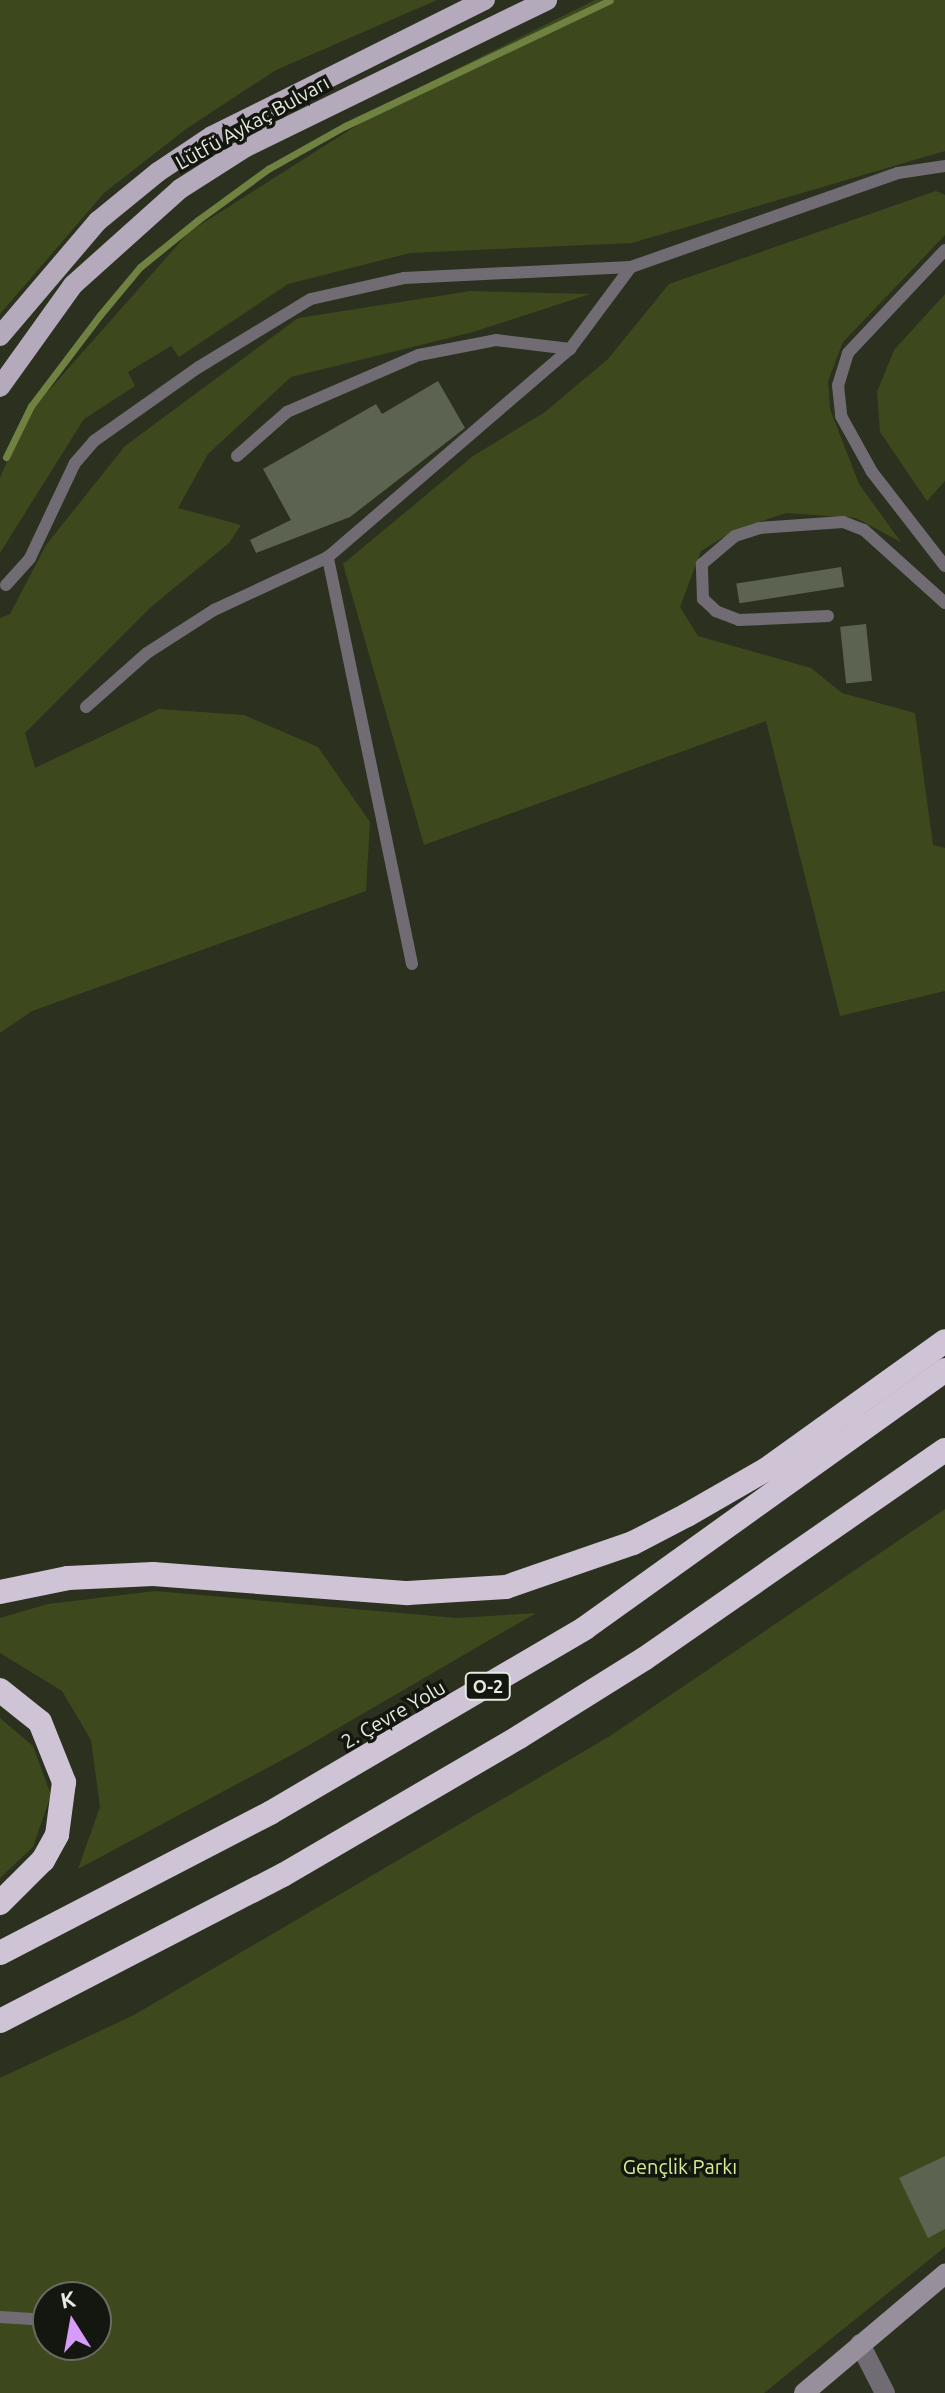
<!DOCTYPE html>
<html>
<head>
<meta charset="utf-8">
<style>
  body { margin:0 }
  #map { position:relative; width:945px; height:2393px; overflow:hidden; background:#2b301f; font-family:Ubuntu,sans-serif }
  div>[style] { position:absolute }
  .green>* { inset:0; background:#3d491c }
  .stream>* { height:7px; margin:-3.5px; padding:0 3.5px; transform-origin:3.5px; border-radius:3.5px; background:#708241 }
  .building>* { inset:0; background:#5d6351; transform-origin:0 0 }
  .lane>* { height:12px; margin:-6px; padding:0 6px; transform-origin:6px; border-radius:6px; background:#716c74 }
  .street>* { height:20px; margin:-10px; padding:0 10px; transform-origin:10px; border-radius:10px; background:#716c74 }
  .secondary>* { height:20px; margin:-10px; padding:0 10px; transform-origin:10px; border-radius:10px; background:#978f9c }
  .primary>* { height:20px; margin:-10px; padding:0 10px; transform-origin:10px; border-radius:10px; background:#b4aabb }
  .highway>* { height:24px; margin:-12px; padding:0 12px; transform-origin:12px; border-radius:12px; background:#cfc3d6 }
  span { translate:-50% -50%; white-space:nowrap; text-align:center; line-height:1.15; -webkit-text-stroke:7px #14170f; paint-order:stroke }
  .shield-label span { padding:2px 6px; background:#14170f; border:2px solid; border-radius:6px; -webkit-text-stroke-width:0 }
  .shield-label { font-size:18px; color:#e6eadf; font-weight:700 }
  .street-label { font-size:20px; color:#e6eadf }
  .park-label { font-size:20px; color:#d4f092 }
  .north { position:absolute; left:32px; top:2281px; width:80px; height:80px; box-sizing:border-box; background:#14170f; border:2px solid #686b62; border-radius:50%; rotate:349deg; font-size:22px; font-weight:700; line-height:32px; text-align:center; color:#e6eadf }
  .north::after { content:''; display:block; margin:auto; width:28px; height:36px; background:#d79bf9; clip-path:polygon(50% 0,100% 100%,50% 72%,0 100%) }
</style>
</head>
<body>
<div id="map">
  <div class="green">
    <div style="clip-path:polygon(0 0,437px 0,276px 70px,186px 129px,104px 193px,0 314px)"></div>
    <div style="clip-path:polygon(595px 0,945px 0,945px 151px,632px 243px,410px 253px,288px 284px,179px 357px,171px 346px,128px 372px,135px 386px,84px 419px,0 553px,0 478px,27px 415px,189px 232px,406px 94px)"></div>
    <div style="clip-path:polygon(936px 191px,945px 195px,945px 235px,843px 342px,828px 381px,830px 409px,859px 484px,901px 542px,856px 518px,786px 513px,735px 530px,701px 551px,680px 607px,698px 636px,811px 668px,842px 693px,915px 713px,933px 845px,945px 848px,945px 991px,840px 1016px,766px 721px,424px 845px,343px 564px,473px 456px,545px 412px,608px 359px,669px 284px)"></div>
    <div style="clip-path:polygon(471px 291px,590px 294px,473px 332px,291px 377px,208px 454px,178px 508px,241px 525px,229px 543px,151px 607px,25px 733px,35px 768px,159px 709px,244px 715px,318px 747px,370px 822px,366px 891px,32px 1011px,0 1033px,0 618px,10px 614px,46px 545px,125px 446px,298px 318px)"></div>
    <div style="clip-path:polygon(945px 294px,945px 481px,927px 501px,880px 432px,877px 392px,894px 350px)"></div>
    <div style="clip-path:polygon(evenodd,945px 1509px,945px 2247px,764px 2393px,0 2393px,0 2078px,134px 2015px,610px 1736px,945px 1509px,48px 2297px,96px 2297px,96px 2345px,48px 2345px,48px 2297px)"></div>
    <div style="clip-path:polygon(155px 1591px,456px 1618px,536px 1613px,297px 1752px,78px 1869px,100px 1807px,91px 1740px,62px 1691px,0 1653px,0 1618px,48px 1604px)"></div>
    <div style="clip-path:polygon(0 1718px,33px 1746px,51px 1795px,33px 1847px,0 1878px)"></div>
  </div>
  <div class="stream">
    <div style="left:6px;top:457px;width:57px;rotate:-63.9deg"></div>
    <div style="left:31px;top:406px;width:114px;rotate:-52.8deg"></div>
    <div style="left:100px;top:315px;width:62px;rotate:-50.2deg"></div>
    <div style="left:140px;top:267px;width:75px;rotate:-39deg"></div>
    <div style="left:198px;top:220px;width:87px;rotate:-36.1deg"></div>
    <div style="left:268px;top:169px;width:88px;rotate:-29.2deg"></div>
    <div style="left:345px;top:126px;width:293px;rotate:-25.4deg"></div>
  </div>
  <div class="building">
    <div style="clip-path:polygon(438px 381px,465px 428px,350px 517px,256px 553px,250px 540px,291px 520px,263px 469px,376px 404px,382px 414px)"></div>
    <div style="left:841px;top:567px;width:20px;height:106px;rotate:81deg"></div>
    <div style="left:866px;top:624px;width:57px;height:26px;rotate:84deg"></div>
    <div style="clip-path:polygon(945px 2156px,945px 2229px,928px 2238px,899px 2178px)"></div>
  </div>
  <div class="lane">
    <div style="left:945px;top:250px;width:141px;rotate:133.3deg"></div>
    <div style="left:848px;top:353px;width:34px;rotate:107deg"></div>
    <div style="left:838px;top:385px;width:31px;rotate:84deg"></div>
    <div style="left:841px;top:416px;width:64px;rotate:61deg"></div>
    <div style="left:872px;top:472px;width:119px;rotate:52.2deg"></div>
    <div style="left:237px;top:456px;width:67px;rotate:-41.3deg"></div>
    <div style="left:287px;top:412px;width:144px;rotate:-23.4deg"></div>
    <div style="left:419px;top:355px;width:78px;rotate:-11deg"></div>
    <div style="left:496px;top:340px;width:75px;rotate:6.9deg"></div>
    <div style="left:6px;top:585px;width:36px;rotate:-48deg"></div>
    <div style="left:30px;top:558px;width:105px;rotate:-64.7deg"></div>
    <div style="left:75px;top:463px;width:29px;rotate:-49deg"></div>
    <div style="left:94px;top:441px;width:128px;rotate:-35.2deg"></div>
    <div style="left:199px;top:367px;width:131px;rotate:-31.3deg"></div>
    <div style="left:311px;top:299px;width:95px;rotate:-12.7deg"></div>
    <div style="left:404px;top:278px;width:227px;rotate:-2.8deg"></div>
    <div style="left:631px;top:267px;width:283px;rotate:-19.4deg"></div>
    <div style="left:898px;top:173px;width:48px;rotate:-8.5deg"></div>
    <div style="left:828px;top:616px;width:89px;rotate:177.4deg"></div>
    <div style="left:739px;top:620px;width:25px;rotate:-159deg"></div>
    <div style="left:716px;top:611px;width:18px;rotate:-137deg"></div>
    <div style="left:703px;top:599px;width:35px;rotate:-92deg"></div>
    <div style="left:702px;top:564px;width:43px;rotate:-40.3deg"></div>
    <div style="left:735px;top:536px;width:26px;rotate:-18deg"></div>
    <div style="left:760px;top:528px;width:83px;rotate:-4.1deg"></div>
    <div style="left:843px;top:522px;width:22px;rotate:21deg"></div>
    <div style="left:864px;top:530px;width:109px;rotate:42deg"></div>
    <div style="left:86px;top:707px;width:81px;rotate:-41.5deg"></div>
    <div style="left:147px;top:653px;width:80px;rotate:-32.7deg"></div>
    <div style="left:214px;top:610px;width:126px;rotate:-24.9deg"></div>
    <div style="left:412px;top:964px;width:416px;rotate:-101.7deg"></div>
    <div style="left:328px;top:557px;width:319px;rotate:-40.7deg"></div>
    <div style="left:570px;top:349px;width:102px;rotate:-53.4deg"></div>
    <div style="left:0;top:2317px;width:48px;rotate:3.6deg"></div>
  </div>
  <div class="street">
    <div style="left:860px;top:2344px;width:55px;rotate:63deg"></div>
  </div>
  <div class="secondary">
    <div style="left:804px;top:2393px;width:185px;rotate:-40.2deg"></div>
  </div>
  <div class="primary">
    <div style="left:0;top:336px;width:151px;rotate:-49.6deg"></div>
    <div style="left:98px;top:221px;width:77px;rotate:-39.2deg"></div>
    <div style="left:158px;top:172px;width:65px;rotate:-33.7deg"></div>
    <div style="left:212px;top:136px;width:305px;rotate:-26.5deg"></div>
    <div style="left:0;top:387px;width:125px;rotate:-54.4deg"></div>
    <div style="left:73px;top:285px;width:144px;rotate:-41.9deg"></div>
    <div style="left:180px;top:189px;width:78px;rotate:-32.5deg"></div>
    <div style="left:246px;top:147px;width:335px;rotate:-26deg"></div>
  </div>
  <div class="highway">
    <div style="left:0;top:1592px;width:69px;rotate:-11.6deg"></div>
    <div style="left:68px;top:1578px;width:85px;rotate:-2.7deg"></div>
    <div style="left:153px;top:1574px;width:256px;rotate:4.3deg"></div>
    <div style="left:408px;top:1593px;width:98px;rotate:-3.5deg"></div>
    <div style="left:506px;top:1587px;width:134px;rotate:-19.1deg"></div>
    <div style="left:633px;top:1543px;width:61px;rotate:-27.4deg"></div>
    <div style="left:687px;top:1515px;width:92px;rotate:-29.9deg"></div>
    <div style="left:767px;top:1469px;width:219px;rotate:-35.7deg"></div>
    <div style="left:0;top:1690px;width:51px;rotate:38.7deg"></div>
    <div style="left:40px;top:1722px;width:65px;rotate:68.2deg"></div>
    <div style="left:64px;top:1782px;width:53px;rotate:97.5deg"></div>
    <div style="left:57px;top:1835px;width:29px;rotate:119deg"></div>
    <div style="left:43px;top:1860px;width:61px;rotate:135deg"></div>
    <div style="left:0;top:1953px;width:304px;rotate:-27.4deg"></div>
    <div style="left:270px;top:1813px;width:365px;rotate:-30.4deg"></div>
    <div style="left:585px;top:1628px;width:443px;rotate:-35.6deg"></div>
    <div style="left:0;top:2021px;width:318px;rotate:-27.3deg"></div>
    <div style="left:283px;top:1875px;width:273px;rotate:-30.3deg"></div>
    <div style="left:519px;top:1737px;width:147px;rotate:-32deg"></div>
    <div style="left:644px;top:1659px;width:366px;rotate:-34.8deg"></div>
  </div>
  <div class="shield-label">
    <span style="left:488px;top:1686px">O-2</span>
  </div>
  <div class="street-label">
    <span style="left:252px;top:122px;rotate:-29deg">Lütfü Aykaç Bulvarı</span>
    <span style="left:393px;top:1714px;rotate:-30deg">2. Çevre Yolu</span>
  </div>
  <div class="park-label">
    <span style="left:680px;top:2166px">Gençlik Parkı</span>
  </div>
  <div class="north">K</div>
</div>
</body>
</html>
